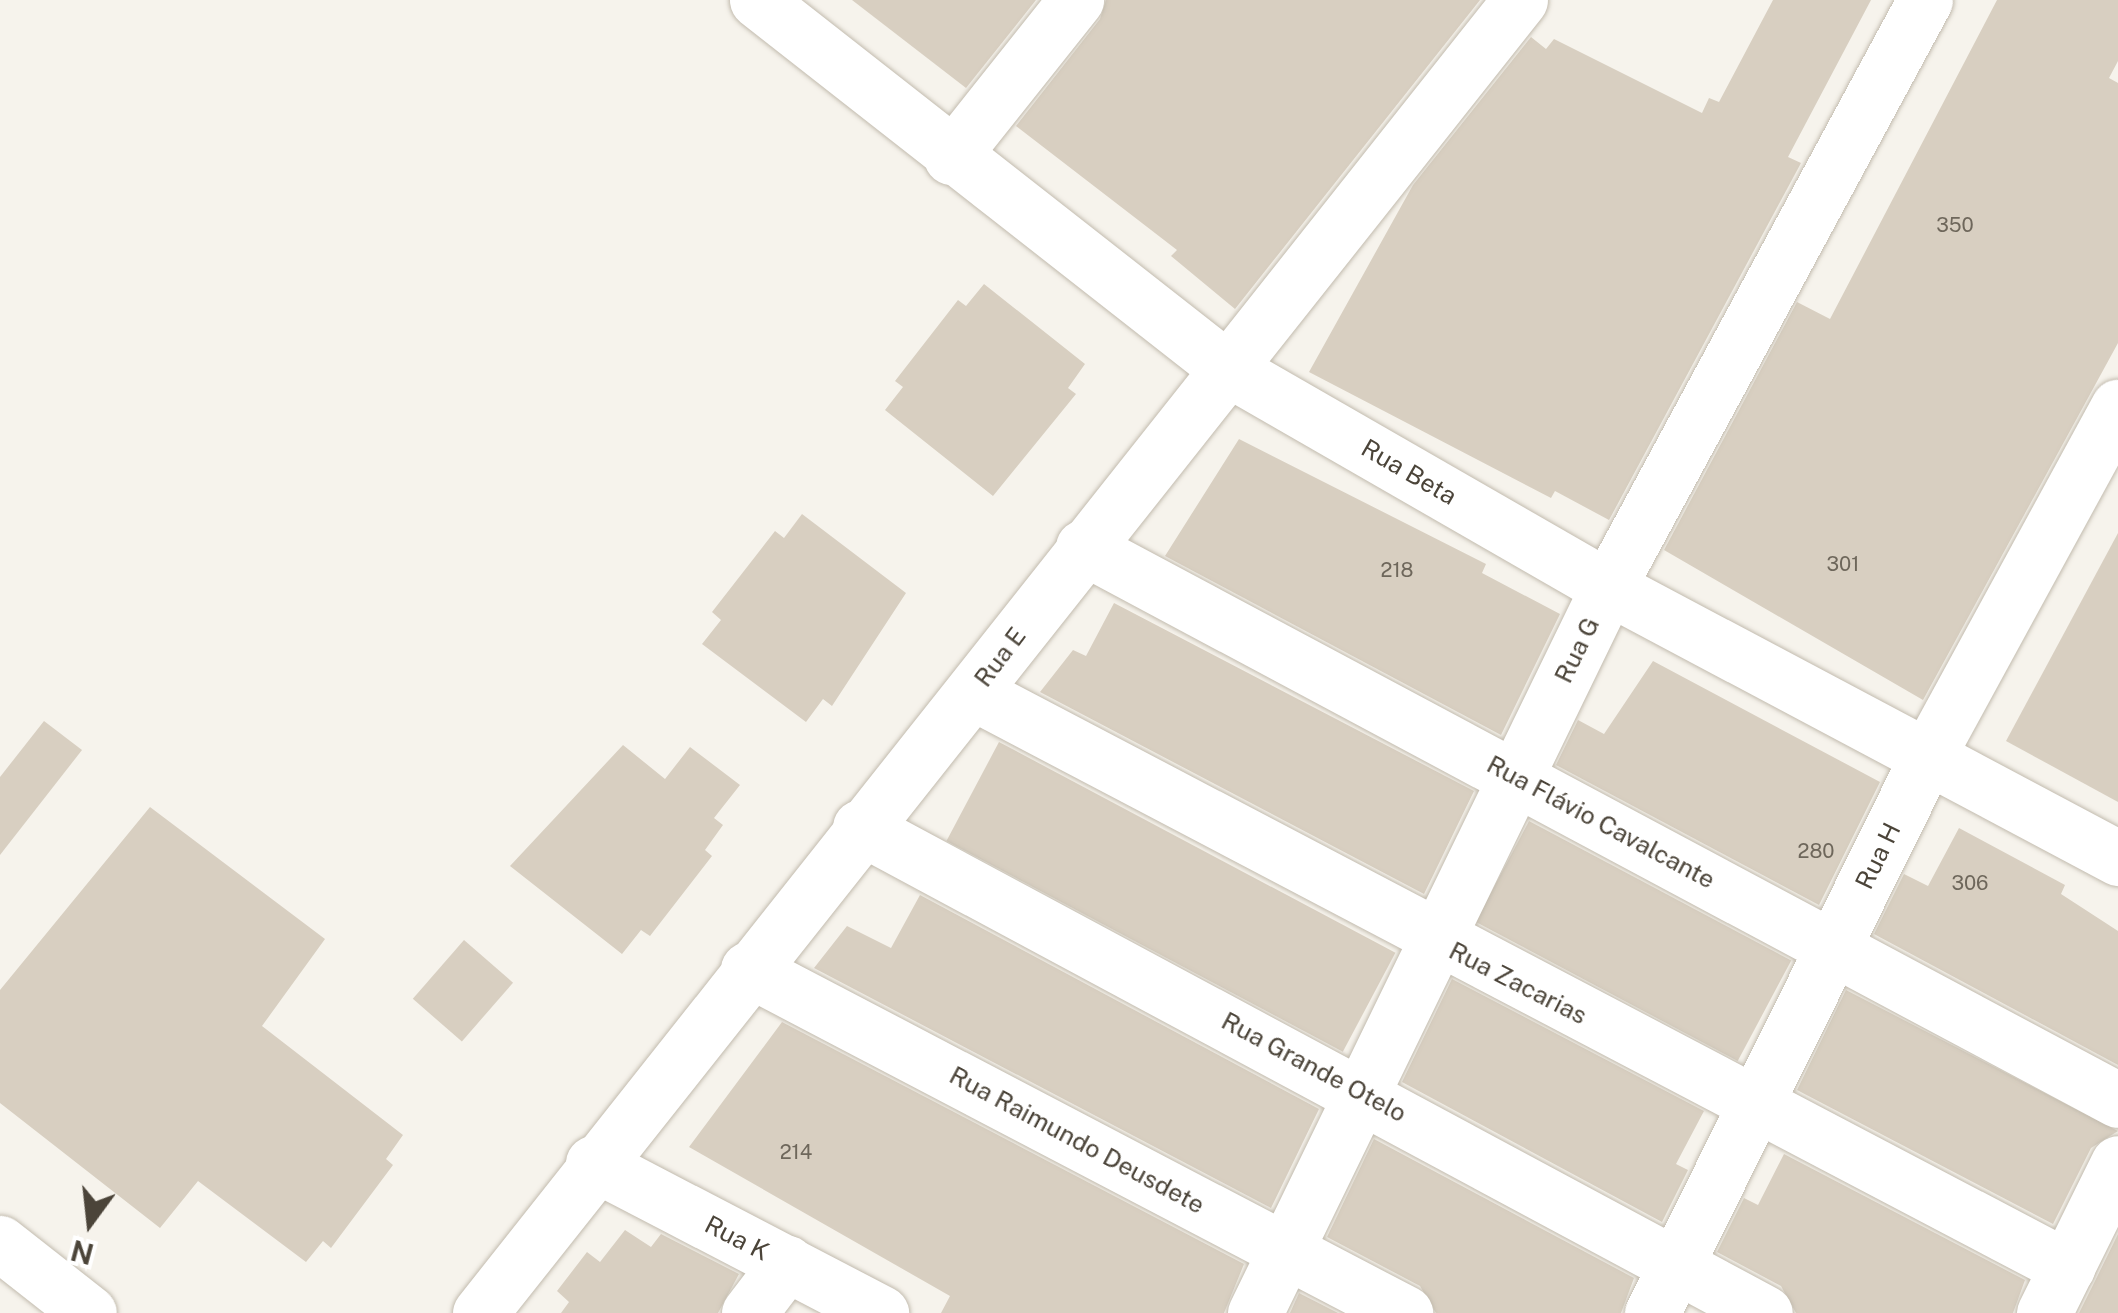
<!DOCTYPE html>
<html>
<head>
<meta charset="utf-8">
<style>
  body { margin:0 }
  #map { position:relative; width:2118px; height:1313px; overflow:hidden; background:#f6f3ec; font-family:"Public Sans",sans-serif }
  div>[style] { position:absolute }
  .building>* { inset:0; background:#d8cfc1; transform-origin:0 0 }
  .roads { filter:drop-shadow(0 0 2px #c2bbae) drop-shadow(0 0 2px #c2bbae) }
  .minor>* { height:55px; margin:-27.5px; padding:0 27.5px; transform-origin:27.5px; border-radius:27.5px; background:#fff }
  span { translate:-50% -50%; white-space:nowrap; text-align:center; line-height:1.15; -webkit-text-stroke:10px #fff; paint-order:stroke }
  .number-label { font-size:20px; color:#6e675b }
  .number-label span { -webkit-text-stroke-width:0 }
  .street-label { font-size:25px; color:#4b4439 }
  .north { position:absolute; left:40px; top:1173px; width:100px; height:100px; -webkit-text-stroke:8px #fff; paint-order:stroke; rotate:195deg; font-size:28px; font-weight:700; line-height:40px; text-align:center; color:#4b4439 }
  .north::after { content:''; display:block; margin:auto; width:35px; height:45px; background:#4b4439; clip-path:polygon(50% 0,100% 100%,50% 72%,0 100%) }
</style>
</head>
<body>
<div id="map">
  <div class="building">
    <div style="clip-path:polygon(852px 0,1036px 0,966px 88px)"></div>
    <div style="clip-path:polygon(1106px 0,1480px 0,1235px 309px,1171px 256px,1177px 250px,1016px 126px,1100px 19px)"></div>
    <div style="clip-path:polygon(1773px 0,1871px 0,1788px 157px,1801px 163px,1609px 520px,1555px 491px,1551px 498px,1309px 372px,1413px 185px,1531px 37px,1546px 49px,1554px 39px,1702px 113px,1709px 98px,1719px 102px)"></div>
    <div style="clip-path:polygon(1997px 0,2118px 0,2118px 61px,2109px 78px,2118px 83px,2118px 343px,1923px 700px,1664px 550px,1797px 302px,1830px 319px)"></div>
    <div style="clip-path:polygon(984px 284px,1085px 364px,1068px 388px,1076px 394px,993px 496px,885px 410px,903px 387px,895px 381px,958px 300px,966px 306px)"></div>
    <div style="clip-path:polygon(1239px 439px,1486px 564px,1482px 573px,1560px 614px,1501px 735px,1165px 556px)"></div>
    <div style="clip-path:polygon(802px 514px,906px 593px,832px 706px,823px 699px,806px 722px,702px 644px,721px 620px,712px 612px,775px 531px,784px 538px)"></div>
    <div style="clip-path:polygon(2118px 533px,2118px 802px,2006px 741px)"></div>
    <div style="clip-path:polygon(1114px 603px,1474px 791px,1424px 894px,1040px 692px,1073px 650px,1086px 656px)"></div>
    <div style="clip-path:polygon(1653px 661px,1880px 782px,1819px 905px,1556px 765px,1578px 720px,1604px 734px)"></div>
    <div style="clip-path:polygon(44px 721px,82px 750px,0 855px,0 777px)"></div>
    <div style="left:999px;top:742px;width:449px;height:112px;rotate:28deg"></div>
    <div style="clip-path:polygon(623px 745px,665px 779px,690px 747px,740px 785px,714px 818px,723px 825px,705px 850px,712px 856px,650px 936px,641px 930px,622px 954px,510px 866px)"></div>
    <div style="clip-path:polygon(150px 807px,325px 939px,262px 1026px,403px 1135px,386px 1159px,393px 1165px,331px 1248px,323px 1241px,306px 1262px,198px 1181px,160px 1228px,0 1103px,0 990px)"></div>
    <div style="left:1529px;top:821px;width:297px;height:114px;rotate:28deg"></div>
    <div style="clip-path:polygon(1959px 828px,2065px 885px,2061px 894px,2118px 931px,2118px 1065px,1874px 934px,1904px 874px,1928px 886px)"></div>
    <div style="clip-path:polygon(920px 895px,1319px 1109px,1271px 1208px,814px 968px,847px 926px,891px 948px)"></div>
    <div style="left:464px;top:940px;width:65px;height:78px;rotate:41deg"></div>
    <div style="clip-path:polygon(1452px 979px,1704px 1111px,1676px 1164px,1688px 1170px,1662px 1222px,1402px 1082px)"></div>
    <div style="clip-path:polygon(1846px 990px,2118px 1131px,2091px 1148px,2053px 1224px,1797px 1090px)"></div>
    <div style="clip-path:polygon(782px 1022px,1244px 1264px,1224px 1313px,941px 1313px,950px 1296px,689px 1147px)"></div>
    <div style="clip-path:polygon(1374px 1139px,1634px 1278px,1621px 1313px,1436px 1313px,1420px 1286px,1327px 1237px)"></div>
    <div style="clip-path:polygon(1784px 1154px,2025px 1280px,2013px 1313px,1796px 1313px,1781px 1286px,1717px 1252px,1744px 1198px,1758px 1205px)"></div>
    <div style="clip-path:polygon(625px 1230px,651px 1247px,661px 1234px,739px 1274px,718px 1313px,561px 1313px,569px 1302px,557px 1291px,587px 1252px,600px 1262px)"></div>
    <div style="clip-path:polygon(2118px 1234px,2118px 1313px,2079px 1313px,2095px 1281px)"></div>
    <div style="clip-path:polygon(1299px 1293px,1338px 1313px,1290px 1313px)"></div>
  </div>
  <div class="roads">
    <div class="minor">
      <div style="left:757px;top:0;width:595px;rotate:38.1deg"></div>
      <div style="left:1225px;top:367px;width:442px;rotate:29.9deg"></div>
      <div style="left:1608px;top:587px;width:578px;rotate:27.98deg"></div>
      <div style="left:951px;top:157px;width:201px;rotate:-51.5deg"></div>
      <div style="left:1083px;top:547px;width:1173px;rotate:28.12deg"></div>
      <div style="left:974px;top:693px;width:1235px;rotate:27.71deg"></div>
      <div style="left:860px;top:827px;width:1027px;rotate:28.24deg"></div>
      <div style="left:748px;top:969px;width:742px;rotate:27.64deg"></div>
      <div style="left:593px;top:1163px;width:325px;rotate:27.5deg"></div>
      <div style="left:0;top:1243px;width:113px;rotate:38.2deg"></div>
      <div style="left:480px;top:1313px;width:1675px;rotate:-51.62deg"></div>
      <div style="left:749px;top:1313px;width:63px;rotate:-52.8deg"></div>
      <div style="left:1255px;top:1313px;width:807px;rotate:-64.07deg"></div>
      <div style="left:1608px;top:587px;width:667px;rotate:-61.63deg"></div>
      <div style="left:1652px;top:1313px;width:620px;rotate:-63.68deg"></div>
      <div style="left:1927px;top:757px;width:399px;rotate:-61.4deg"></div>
      <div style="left:2044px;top:1313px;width:167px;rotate:-63.7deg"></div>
    </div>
  </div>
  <div class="number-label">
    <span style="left:1955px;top:225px">350</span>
    <span style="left:1843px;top:564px">301</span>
    <span style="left:1397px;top:570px">218</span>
    <span style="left:1816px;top:851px">280</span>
    <span style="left:1970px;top:883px">306</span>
    <span style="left:796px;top:1152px">214</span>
  </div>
  <div class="street-label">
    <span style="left:1409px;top:472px;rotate:30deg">Rua Beta</span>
    <span style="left:1577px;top:650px;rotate:-64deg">Rua G</span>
    <span style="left:1000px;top:657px;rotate:-53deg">Rua E</span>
    <span style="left:1601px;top:822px;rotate:28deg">Rua Flávio Cavalcante</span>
    <span style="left:1878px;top:856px;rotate:-64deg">Rua H</span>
    <span style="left:1518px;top:983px;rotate:27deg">Rua Zacarias</span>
    <span style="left:1314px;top:1067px;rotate:28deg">Rua Grande Otelo</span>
    <span style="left:1077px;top:1140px;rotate:28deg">Rua Raimundo Deusdete</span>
    <span style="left:737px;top:1238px;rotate:27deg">Rua K</span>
  </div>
  <div class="north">N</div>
</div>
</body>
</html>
